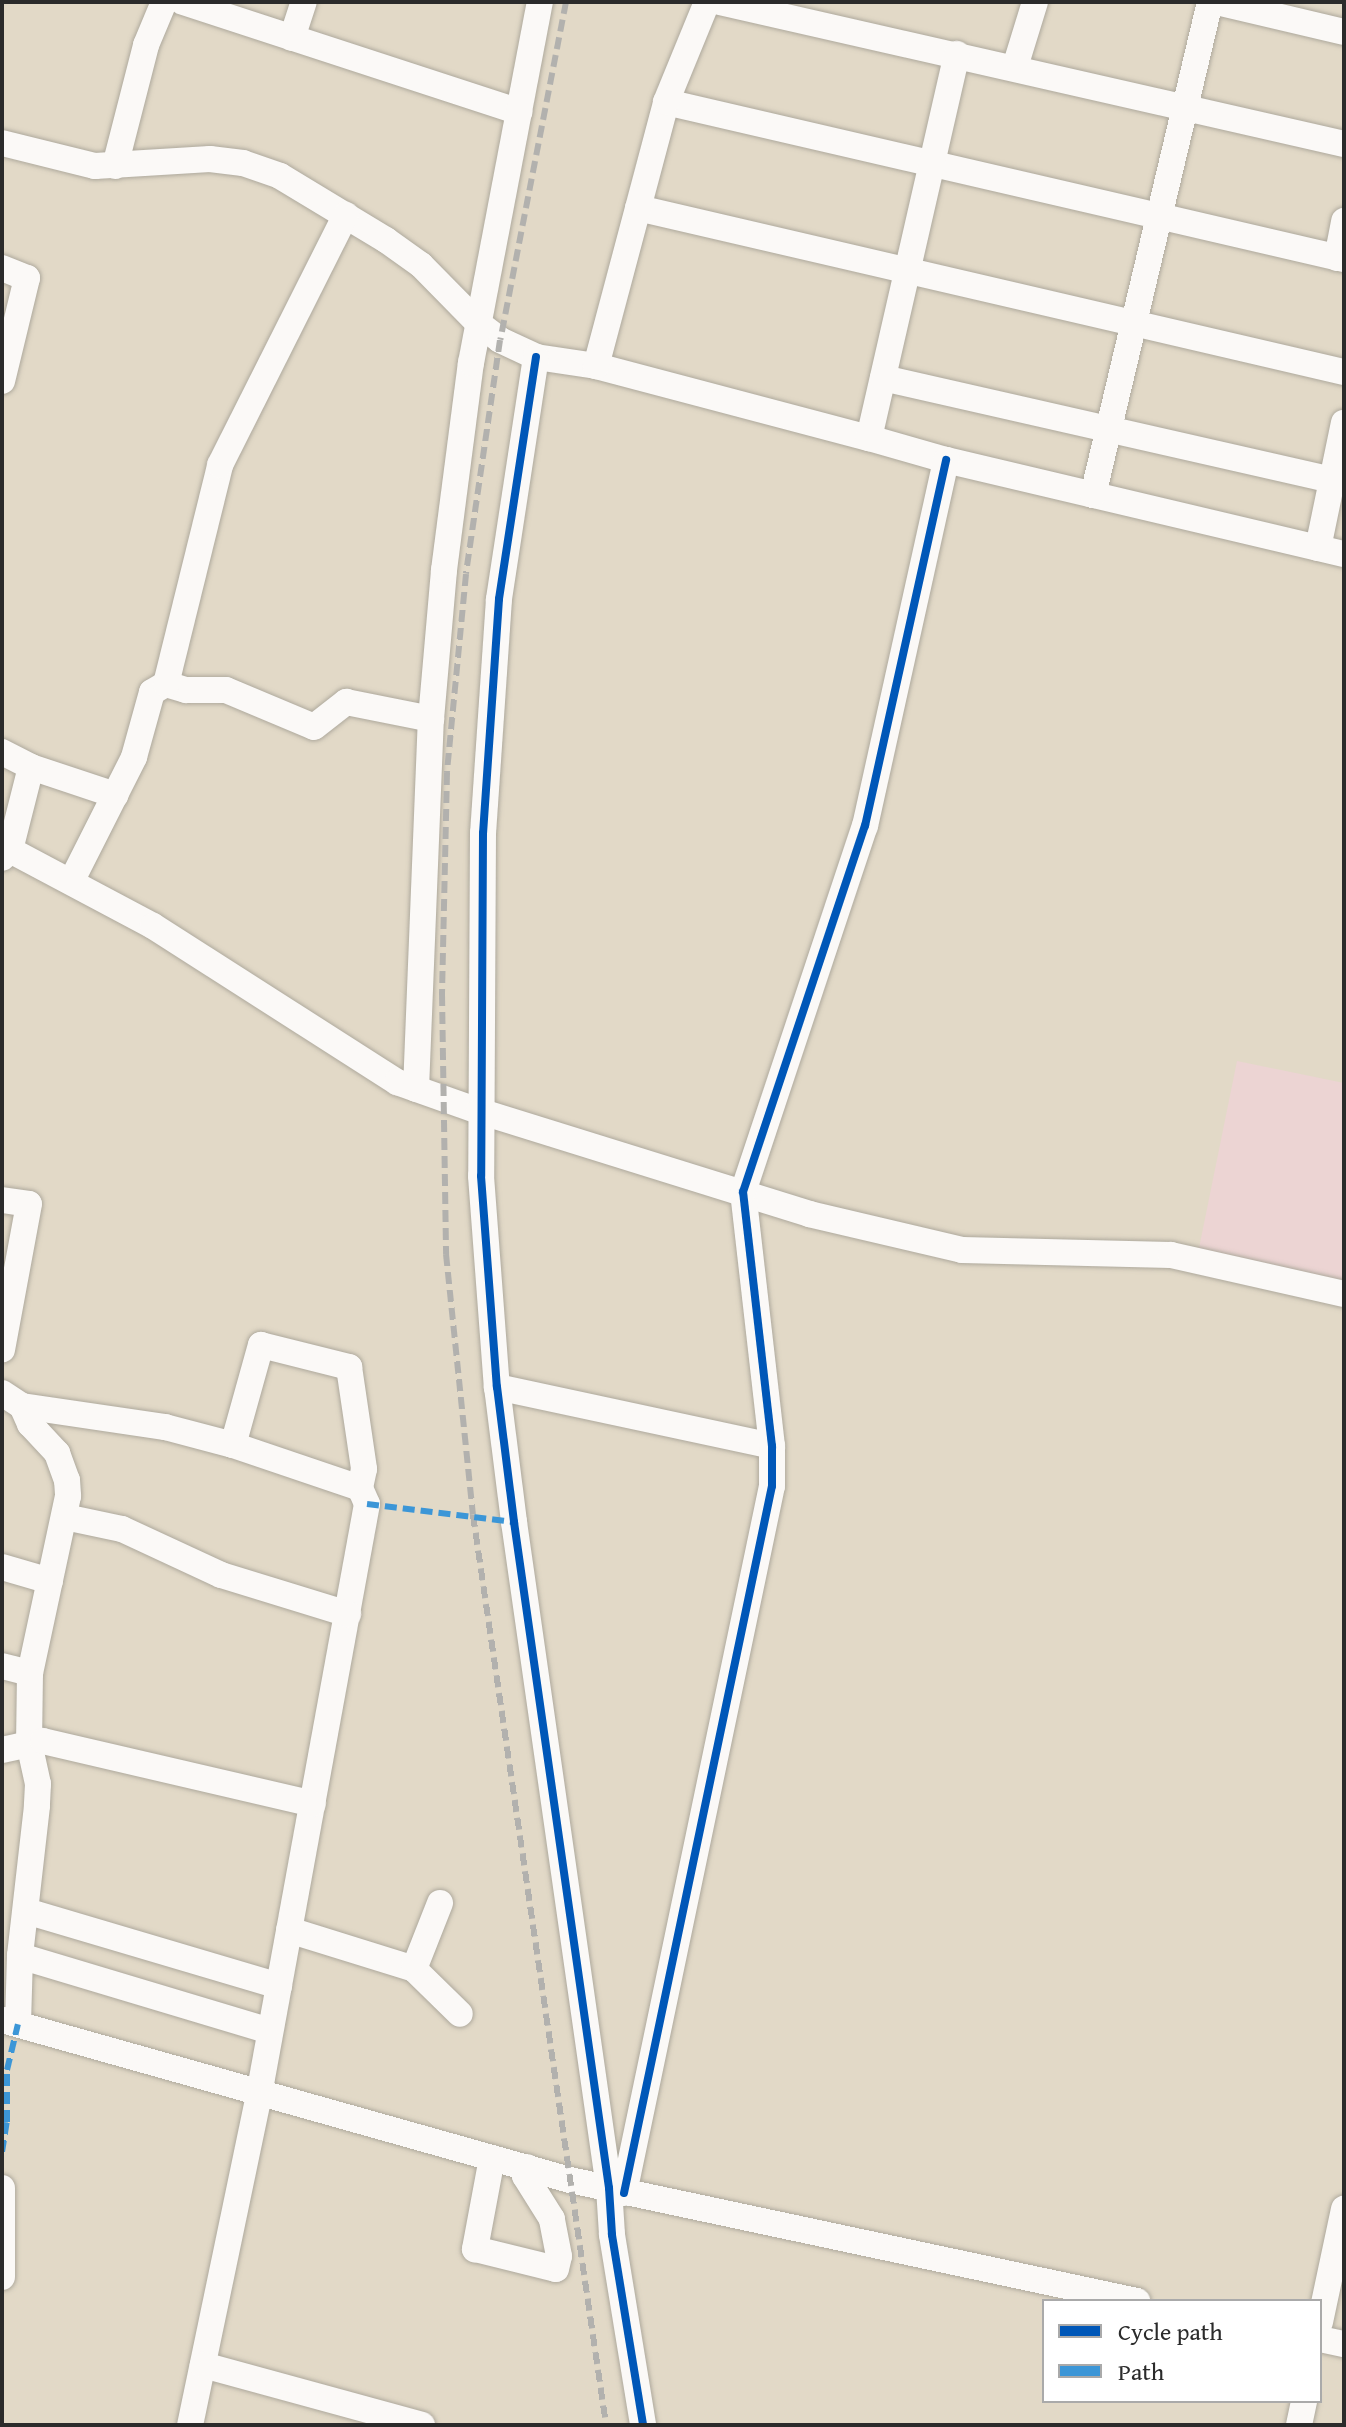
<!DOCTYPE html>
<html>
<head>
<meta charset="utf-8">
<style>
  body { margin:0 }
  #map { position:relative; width:1346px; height:2427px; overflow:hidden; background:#e2d9c7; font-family:"Gentium Book Plus",serif }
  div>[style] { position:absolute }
  .built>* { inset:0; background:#ecd4d3 }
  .roads { filter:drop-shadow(0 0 2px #aea99d) drop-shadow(0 0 2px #aea99d) }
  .minor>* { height:26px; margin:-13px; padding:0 13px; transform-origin:13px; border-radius:13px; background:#fbf9f7 }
  .rail>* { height:6px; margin-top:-3px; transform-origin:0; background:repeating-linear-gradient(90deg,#b2b1ae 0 12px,transparent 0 18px) }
  .quiet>* { height:6px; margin-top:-3px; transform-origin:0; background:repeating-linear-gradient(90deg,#3c96d7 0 12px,transparent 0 18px) }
  .cycleway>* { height:8px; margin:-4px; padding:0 4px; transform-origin:4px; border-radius:4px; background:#0057b8 }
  span { translate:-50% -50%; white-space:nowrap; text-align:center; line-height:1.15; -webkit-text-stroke:6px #fff; paint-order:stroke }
  .frame { position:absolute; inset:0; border:4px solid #2b2b2b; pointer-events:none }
  .legend { position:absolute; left:1042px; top:2299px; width:280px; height:104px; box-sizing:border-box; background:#fff; border:2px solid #aaa; margin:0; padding:10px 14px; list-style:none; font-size:24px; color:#2b2b2b }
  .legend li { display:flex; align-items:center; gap:16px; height:40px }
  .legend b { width:40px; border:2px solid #aaa }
</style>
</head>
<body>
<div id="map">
  <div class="built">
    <div style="clip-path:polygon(1237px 1061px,1344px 1083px,1344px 1283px,1198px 1253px)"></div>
  </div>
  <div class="roads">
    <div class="minor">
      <div style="left:183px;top:2px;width:354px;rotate:18.1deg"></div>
      <div style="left:720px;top:2px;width:640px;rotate:12.82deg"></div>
      <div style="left:1217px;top:2px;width:130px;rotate:13.3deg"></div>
      <div style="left:292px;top:38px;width:38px;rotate:-72deg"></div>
      <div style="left:1015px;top:67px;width:68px;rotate:-72.9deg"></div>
      <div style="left:666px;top:102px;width:696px;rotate:13.04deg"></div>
      <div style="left:2px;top:143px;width:96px;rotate:13.9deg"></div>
      <div style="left:95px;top:166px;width:115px;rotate:-3.5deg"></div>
      <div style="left:210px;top:159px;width:33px;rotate:7deg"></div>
      <div style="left:243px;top:163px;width:39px;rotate:19deg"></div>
      <div style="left:280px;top:176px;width:124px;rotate:31.1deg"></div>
      <div style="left:386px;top:240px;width:43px;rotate:35.5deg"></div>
      <div style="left:421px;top:265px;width:83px;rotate:45.5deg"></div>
      <div style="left:479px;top:324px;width:26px;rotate:37deg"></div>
      <div style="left:500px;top:340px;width:40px;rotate:25deg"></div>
      <div style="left:536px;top:357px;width:61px;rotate:8.5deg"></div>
      <div style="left:596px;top:366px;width:282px;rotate:14.8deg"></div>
      <div style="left:869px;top:438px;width:394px;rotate:-77.1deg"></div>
      <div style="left:115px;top:166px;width:125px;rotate:-75.6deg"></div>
      <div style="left:146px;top:45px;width:47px;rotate:-67.3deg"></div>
      <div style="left:638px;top:208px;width:725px;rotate:13.08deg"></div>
      <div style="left:1337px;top:258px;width:38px;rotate:-79deg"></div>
      <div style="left:2px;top:268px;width:27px;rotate:22deg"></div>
      <div style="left:27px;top:278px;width:106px;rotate:103.6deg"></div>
      <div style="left:536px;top:357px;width:245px;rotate:98.7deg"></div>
      <div style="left:499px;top:599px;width:235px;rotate:93.9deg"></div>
      <div style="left:483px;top:833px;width:343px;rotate:90.3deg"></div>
      <div style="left:481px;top:1176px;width:212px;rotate:85.7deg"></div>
      <div style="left:497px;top:1387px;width:136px;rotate:82.8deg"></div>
      <div style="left:514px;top:1522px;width:673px;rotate:81.88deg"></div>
      <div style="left:609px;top:2188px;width:47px;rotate:86.3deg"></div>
      <div style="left:612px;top:2235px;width:193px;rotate:80.7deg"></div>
      <div style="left:596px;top:366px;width:273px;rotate:-75.1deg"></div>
      <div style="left:666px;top:102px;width:108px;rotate:-67.7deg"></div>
      <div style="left:883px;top:378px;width:473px;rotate:12.8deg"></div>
      <div style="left:869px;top:438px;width:80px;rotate:15.9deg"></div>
      <div style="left:946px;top:460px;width:409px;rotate:13.3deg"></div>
      <div style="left:1093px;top:495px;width:507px;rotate:-76.65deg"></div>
      <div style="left:1318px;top:548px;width:128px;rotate:-78.3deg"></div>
      <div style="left:166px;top:684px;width:21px;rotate:17deg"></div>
      <div style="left:186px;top:690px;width:40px"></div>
      <div style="left:226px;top:690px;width:95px;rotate:22.8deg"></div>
      <div style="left:314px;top:727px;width:41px;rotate:-38deg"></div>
      <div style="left:346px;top:702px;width:87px;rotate:11.3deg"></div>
      <div style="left:2px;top:752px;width:33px;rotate:27deg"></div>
      <div style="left:31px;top:767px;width:86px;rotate:104.2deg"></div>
      <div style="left:10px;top:850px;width:11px;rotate:135deg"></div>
      <div style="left:31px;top:767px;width:89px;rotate:18.4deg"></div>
      <div style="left:10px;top:850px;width:162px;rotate:28deg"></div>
      <div style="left:153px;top:926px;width:290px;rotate:32.6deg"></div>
      <div style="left:397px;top:1082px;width:87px;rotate:19.5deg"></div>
      <div style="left:479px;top:1111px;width:346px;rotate:17.3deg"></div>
      <div style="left:809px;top:1214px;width:157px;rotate:13.2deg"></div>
      <div style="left:962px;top:1250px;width:209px;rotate:1.4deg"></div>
      <div style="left:1171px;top:1255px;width:177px;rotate:12.7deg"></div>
      <div style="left:72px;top:880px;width:138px;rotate:-63.2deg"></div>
      <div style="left:134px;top:757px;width:67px;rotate:-74.5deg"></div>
      <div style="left:152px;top:692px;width:16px;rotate:-30deg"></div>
      <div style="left:166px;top:684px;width:226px;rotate:-76.1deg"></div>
      <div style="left:220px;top:465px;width:280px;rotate:-63.3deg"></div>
      <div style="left:416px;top:1089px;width:370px;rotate:-87.7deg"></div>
      <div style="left:431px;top:719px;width:150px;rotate:-85deg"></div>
      <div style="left:444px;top:570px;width:209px;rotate:-82.6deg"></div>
      <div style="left:471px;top:363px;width:368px;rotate:-79.2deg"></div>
      <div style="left:2px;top:1200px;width:27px;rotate:8deg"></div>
      <div style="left:29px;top:1204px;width:148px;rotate:100.5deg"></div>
      <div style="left:497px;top:1387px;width:281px;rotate:12.1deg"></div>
      <div style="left:2px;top:1393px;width:24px;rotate:33deg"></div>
      <div style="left:22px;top:1406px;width:20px;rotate:66deg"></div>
      <div style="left:30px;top:1424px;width:40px;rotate:47deg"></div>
      <div style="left:57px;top:1453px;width:29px;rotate:70deg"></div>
      <div style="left:67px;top:1480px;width:16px;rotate:86deg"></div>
      <div style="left:68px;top:1496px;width:181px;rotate:102.1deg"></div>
      <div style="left:30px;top:1673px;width:70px;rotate:90.8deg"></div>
      <div style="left:29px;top:1743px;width:42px;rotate:77.6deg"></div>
      <div style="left:38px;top:1784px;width:22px;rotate:93deg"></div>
      <div style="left:37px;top:1806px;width:151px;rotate:96.5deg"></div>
      <div style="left:20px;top:1956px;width:68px;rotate:91.7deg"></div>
      <div style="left:22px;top:1406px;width:145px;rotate:8.4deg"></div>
      <div style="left:165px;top:1427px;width:70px;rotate:14.8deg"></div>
      <div style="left:233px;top:1445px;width:134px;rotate:18.7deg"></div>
      <div style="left:360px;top:1488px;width:17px;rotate:66deg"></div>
      <div style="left:367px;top:1504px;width:601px;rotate:100.36deg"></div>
      <div style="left:259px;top:2095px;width:337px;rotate:101.8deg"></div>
      <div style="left:233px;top:1445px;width:104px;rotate:-74.4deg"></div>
      <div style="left:261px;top:1345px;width:91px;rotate:14deg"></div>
      <div style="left:349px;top:1367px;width:103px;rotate:81.6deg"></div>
      <div style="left:364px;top:1469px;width:19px;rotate:102deg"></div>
      <div style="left:65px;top:1517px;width:58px;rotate:11.9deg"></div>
      <div style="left:122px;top:1529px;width:109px;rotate:24.9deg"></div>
      <div style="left:221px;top:1575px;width:133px;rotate:17.1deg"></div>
      <div style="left:2px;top:1567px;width:50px;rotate:16.3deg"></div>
      <div style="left:2px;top:1666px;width:29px;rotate:14deg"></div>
      <div style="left:2px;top:1750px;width:42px;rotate:-12.4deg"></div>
      <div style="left:43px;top:1741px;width:277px;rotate:13.1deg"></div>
      <div style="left:26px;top:1911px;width:264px;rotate:16.5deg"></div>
      <div style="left:289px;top:1930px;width:131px;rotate:17.3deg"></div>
      <div style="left:414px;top:1969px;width:64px;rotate:44.4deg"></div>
      <div style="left:20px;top:1956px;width:261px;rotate:16.7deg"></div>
      <div style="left:414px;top:1969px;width:71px;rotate:-68.5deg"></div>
      <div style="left:2px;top:2020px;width:590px;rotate:15.73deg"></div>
      <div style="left:570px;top:2180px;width:580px;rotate:12.05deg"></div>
      <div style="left:492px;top:2158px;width:93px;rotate:100.6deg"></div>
      <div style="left:475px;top:2249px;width:83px;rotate:13.9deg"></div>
      <div style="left:556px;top:2269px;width:13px;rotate:-77deg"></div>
      <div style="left:559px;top:2256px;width:38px;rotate:-101deg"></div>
      <div style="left:552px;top:2219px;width:51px;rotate:-122.1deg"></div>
      <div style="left:525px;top:2176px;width:9px;rotate:-77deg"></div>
      <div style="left:2px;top:2188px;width:89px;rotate:90deg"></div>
      <div style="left:624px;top:2193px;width:722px;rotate:-78.18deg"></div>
      <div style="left:772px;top:1486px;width:40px;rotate:-90deg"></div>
      <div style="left:772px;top:1446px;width:256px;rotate:-96.5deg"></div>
      <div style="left:743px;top:1192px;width:386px;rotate:-71.6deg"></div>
      <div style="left:865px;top:826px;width:375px;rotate:-77.5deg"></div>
      <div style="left:1320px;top:2322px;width:116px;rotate:-78deg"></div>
      <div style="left:1320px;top:2339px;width:25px;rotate:12deg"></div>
      <div style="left:203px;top:2365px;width:227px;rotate:15.3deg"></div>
      <div style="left:1299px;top:2425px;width:25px;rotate:-78deg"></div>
    </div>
  </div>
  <div class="rail">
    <div style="left:566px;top:2px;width:344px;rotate:101deg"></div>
    <div style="left:500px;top:340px;width:236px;rotate:98.3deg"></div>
    <div style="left:466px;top:574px;width:200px;rotate:95.5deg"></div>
    <div style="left:447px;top:773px;width:221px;rotate:91.3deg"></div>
    <div style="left:442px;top:994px;width:260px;rotate:89.1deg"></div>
    <div style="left:446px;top:1254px;width:262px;rotate:84.1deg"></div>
    <div style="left:473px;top:1515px;width:920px;rotate:81.68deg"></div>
  </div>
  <div class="quiet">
    <div style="left:367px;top:1504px;width:148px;rotate:7deg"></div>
    <div style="left:2px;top:2152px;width:30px;rotate:-81deg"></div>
    <div style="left:7px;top:2122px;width:52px;rotate:-90deg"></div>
    <div style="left:7px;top:2070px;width:47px;rotate:-76.6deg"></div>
  </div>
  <div class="cycleway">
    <div style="left:536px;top:357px;width:245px;rotate:98.7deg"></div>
    <div style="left:499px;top:599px;width:235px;rotate:93.9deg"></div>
    <div style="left:483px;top:833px;width:343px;rotate:90.3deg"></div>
    <div style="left:481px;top:1176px;width:212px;rotate:85.7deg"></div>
    <div style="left:497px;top:1387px;width:136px;rotate:82.8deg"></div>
    <div style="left:514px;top:1522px;width:673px;rotate:81.88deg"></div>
    <div style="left:609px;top:2188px;width:47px;rotate:86.3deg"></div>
    <div style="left:612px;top:2235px;width:193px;rotate:80.7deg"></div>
    <div style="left:624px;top:2193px;width:722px;rotate:-78.18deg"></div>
    <div style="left:772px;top:1486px;width:40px;rotate:-90deg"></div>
    <div style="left:772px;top:1446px;width:256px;rotate:-96.5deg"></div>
    <div style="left:743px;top:1192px;width:386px;rotate:-71.6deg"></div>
    <div style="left:865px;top:826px;width:375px;rotate:-77.5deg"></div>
  </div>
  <div class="frame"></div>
  <ul class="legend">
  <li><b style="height:10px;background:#0057b8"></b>Cycle path</li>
  <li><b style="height:10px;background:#3c96d7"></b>Path</li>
  </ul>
</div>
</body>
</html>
